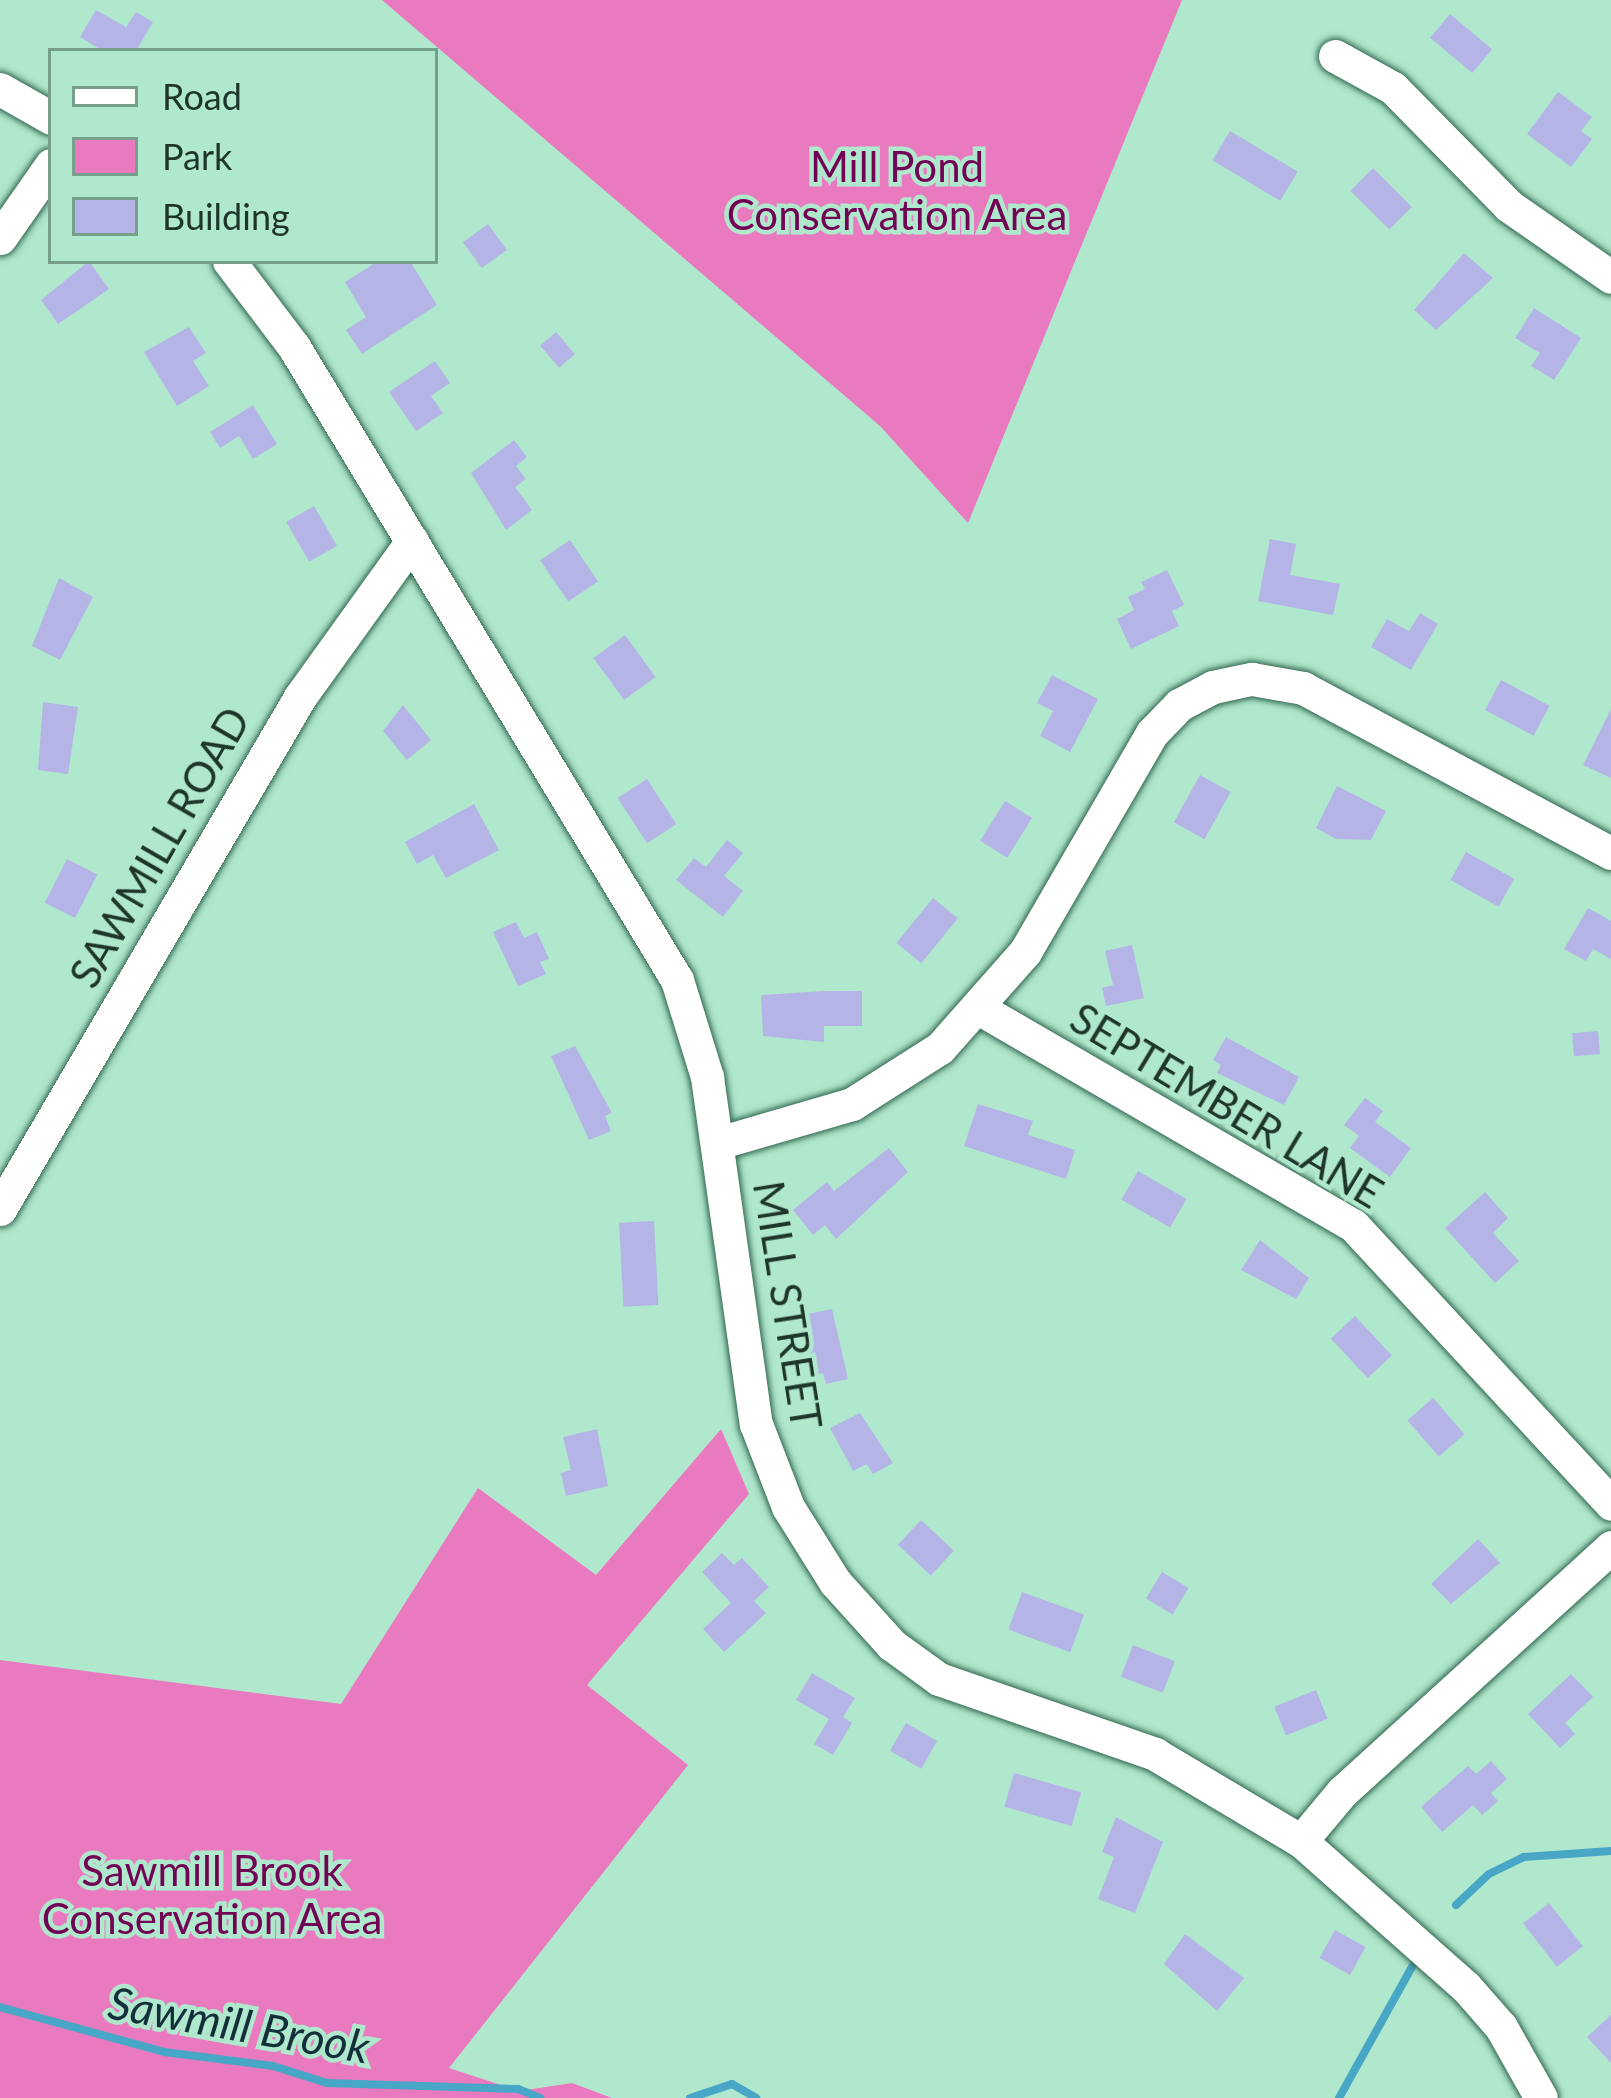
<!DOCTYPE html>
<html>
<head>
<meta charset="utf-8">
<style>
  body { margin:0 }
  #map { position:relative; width:1611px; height:2098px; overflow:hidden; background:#b0e8cd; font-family:Lato,sans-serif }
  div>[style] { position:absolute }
  .green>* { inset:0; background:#ea7ac0 }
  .stream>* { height:8px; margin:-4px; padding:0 4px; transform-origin:4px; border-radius:4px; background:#48a6c6 }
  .building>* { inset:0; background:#b4b5e6; transform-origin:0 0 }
  .roads { filter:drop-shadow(0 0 3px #31664f) drop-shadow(0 0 3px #31664f) }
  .minor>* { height:33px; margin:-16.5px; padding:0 16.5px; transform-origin:16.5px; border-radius:16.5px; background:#fff }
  span { translate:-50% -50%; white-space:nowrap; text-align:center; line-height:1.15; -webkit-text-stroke:9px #b0e8cd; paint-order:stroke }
  .park-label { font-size:42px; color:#720354 }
  .street-label { font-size:42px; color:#1e352a }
  .water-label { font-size:45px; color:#13303a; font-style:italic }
  .legend { position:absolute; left:48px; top:48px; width:390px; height:216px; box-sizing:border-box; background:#b0e8cd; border:3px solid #76a08c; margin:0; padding:15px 21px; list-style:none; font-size:36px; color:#1e352a }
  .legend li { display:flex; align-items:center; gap:24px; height:60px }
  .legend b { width:60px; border:3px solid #76a08c }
</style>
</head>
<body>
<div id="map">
  <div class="green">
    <div style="clip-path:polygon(382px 0,1182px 0,968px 523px,880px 426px)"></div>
    <div style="clip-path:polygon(721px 1429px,749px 1494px,587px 1685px,688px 1765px,449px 2068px,519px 2091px,572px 2083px,612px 2098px,0 2098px,0 1660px,341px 1704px,478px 1488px,596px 1575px)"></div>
  </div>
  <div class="stream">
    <div style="left:1456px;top:1905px;width:45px;rotate:-43.2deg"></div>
    <div style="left:1489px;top:1874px;width:39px;rotate:-26deg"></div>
    <div style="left:1524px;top:1857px;width:87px;rotate:-3.9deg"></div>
    <div style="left:0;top:2007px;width:170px;rotate:15.3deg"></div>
    <div style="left:164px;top:2052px;width:110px;rotate:7.3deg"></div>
    <div style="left:273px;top:2066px;width:57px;rotate:17.5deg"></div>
    <div style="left:327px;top:2083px;width:191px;rotate:1.8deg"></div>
    <div style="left:518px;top:2089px;width:24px;rotate:22deg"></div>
    <div style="left:690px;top:2098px;width:44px;rotate:-18.4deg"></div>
    <div style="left:732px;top:2084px;width:28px;rotate:30deg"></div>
    <div style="left:1339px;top:2098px;width:152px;rotate:-60.9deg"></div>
  </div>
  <div class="building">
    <div style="clip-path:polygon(96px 10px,126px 27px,136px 12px,153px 22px,136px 51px,103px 51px,80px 37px)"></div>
    <div style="left:1450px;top:14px;width:55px;height:31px;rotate:40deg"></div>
    <div style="clip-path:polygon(1558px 92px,1592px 117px,1581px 131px,1592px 139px,1571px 167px,1527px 134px)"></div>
    <div style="left:1230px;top:131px;width:79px;height:34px;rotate:31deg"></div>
    <div style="left:1373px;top:168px;width:55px;height:32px;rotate:45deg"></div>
    <div style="left:488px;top:224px;width:32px;height:31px;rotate:54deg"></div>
    <div style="clip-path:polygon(1464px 253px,1493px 278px,1436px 330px,1414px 310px)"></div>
    <div style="clip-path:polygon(89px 261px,109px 289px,58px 324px,41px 300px)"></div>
    <div style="clip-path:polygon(378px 261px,410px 261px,437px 305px,362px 354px,346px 330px,366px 317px,345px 282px)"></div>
    <div style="clip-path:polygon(1534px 308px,1581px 338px,1554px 380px,1531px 366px,1540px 353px,1515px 338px)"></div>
    <div style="clip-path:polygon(189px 327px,206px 353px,193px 361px,209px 386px,177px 406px,144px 352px)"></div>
    <div style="left:556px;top:332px;width:29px;height:21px;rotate:49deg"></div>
    <div style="clip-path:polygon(435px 361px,450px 383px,431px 396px,443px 413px,416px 431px,389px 392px)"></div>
    <div style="clip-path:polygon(253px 405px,277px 444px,253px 459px,239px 436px,220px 448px,210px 432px)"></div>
    <div style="clip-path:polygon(514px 440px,527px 457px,516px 466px,526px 479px,515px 487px,532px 510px,506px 530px,471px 473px)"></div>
    <div style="left:314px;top:506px;width:46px;height:32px;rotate:60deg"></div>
    <div style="clip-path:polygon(1270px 539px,1296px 544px,1290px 575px,1340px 584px,1333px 615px,1258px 601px)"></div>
    <div style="left:570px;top:540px;width:50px;height:36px;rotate:56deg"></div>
    <div style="clip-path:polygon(1167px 570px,1184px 605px,1172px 611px,1179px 626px,1131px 649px,1117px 619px,1134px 610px,1128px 597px,1145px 589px,1141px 582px)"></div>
    <div style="clip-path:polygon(59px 578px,93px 597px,60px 660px,32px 646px)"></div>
    <div style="clip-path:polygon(1420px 613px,1438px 624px,1411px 670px,1371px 647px,1387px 619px,1409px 631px)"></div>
    <div style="left:625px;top:635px;width:52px;height:39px;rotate:54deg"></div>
    <div style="clip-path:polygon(1052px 675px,1098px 699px,1070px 752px,1040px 736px,1053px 711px,1037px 703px)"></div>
    <div style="left:1501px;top:680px;width:55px;height:34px;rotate:28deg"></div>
    <div style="clip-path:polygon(43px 702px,78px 707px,68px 774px,38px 770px)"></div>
    <div style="clip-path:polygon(403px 705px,431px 740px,407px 760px,383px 731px)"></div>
    <div style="clip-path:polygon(1611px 709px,1611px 778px,1583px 765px)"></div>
    <div style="left:1200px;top:775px;width:35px;height:54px;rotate:29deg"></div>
    <div style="left:647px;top:779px;width:54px;height:35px;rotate:57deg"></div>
    <div style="clip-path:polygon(1337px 786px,1386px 811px,1371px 840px,1336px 839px,1316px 828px)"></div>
    <div style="left:1005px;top:801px;width:32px;height:47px;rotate:32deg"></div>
    <div style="clip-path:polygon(474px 804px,499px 850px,446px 878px,433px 855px,417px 864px,405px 842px)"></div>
    <div style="clip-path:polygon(727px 840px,743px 853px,724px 876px,743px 891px,723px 917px,676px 880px,694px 858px,706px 867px)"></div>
    <div style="left:1466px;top:852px;width:55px;height:32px;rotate:29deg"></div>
    <div style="left:67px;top:859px;width:34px;height:49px;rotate:27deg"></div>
    <div style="left:933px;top:898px;width:32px;height:58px;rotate:39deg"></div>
    <div style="clip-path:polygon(1588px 908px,1611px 921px,1611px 959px,1593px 949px,1586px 961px,1564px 949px)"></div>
    <div style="clip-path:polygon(516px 922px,524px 938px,537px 932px,549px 959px,540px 962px,546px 974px,518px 986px,493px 932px)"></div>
    <div style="clip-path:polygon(1132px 945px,1144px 998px,1106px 1006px,1102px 988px,1113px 985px,1105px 951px)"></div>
    <div style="clip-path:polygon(824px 991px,862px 991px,862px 1026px,824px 1026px,824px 1042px,763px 1036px,761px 995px)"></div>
    <div style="left:1598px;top:1031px;width:23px;height:26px;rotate:85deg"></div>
    <div style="clip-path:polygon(1226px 1037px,1299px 1077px,1284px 1105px,1217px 1073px,1221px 1065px,1213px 1060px)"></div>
    <div style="clip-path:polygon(575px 1046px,612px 1113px,605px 1116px,611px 1131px,589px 1140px,551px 1056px)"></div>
    <div style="clip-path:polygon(1365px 1098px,1383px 1111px,1375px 1122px,1411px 1148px,1390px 1177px,1350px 1148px,1359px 1136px,1344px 1125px)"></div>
    <div style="clip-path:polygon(978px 1104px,1033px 1121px,1028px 1135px,1075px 1150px,1066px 1179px,964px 1146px)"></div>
    <div style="clip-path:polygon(889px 1148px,908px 1172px,836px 1239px,825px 1225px,813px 1235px,793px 1210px,827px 1182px,834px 1191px)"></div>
    <div style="left:1138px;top:1171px;width:56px;height:33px;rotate:30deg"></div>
    <div style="clip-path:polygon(1485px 1192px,1508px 1218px,1493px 1233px,1519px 1261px,1495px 1283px,1445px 1228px)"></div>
    <div style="left:654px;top:1221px;width:84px;height:35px;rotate:87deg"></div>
    <div style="clip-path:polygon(1260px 1240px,1309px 1278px,1296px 1299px,1241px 1270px)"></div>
    <div style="clip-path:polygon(832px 1309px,848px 1379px,826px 1384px,823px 1373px,812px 1376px,799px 1316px)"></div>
    <div style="left:1355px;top:1316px;width:54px;height:33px;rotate:47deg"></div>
    <div style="left:1433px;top:1398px;width:48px;height:34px;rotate:49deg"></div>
    <div style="clip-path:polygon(860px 1413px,893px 1463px,873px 1474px,867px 1464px,853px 1471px,830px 1428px)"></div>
    <div style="clip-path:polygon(597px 1429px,608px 1486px,566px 1496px,561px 1473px,571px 1470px,563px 1437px)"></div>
    <div style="left:921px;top:1520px;width:45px;height:34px;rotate:43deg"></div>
    <div style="clip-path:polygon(1478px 1539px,1500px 1563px,1451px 1604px,1431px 1584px)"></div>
    <div style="clip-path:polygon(722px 1553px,734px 1565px,742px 1558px,769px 1587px,754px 1601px,766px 1613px,724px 1652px,703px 1629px,731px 1603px,702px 1572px)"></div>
    <div style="left:1162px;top:1572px;width:31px;height:31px;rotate:31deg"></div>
    <div style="left:1022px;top:1592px;width:66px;height:40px;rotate:20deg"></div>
    <div style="left:1133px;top:1645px;width:45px;height:34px;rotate:21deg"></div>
    <div style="clip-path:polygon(812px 1673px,855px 1698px,843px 1717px,852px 1723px,833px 1755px,814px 1744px,829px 1719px,796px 1700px)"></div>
    <div style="clip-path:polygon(1571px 1674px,1593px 1697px,1565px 1723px,1575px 1734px,1560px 1748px,1528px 1714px)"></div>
    <div style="left:1316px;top:1690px;width:31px;height:45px;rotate:68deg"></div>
    <div style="left:906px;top:1723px;width:36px;height:32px;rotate:30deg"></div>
    <div style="clip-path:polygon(1491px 1761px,1507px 1779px,1491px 1793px,1498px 1801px,1482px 1815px,1473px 1805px,1442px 1832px,1421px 1807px,1468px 1766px,1476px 1774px)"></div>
    <div style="left:1014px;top:1773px;width:70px;height:35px;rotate:16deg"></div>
    <div style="clip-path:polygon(1116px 1817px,1163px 1842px,1135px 1913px,1098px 1899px,1114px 1857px,1102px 1852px)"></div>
    <div style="left:1549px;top:1903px;width:55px;height:33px;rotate:52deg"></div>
    <div style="left:1335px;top:1930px;width:35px;height:32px;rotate:29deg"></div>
    <div style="clip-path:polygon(1185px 1934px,1244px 1978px,1217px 2011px,1164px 1964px)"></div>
    <div style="clip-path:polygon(1611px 2015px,1611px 2063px,1587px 2037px)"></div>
  </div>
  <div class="roads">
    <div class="minor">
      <div style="left:1335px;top:56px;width:66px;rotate:28.9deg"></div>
      <div style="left:1393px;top:88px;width:165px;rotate:45.5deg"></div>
      <div style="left:1509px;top:206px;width:124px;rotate:34.8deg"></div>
      <div style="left:0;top:89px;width:59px;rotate:29.6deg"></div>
      <div style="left:0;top:238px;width:89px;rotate:-55.1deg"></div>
      <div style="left:229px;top:261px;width:108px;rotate:52.9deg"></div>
      <div style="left:294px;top:347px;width:740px;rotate:58.82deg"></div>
      <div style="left:677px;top:980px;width:102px;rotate:72.8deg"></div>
      <div style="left:707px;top:1077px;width:350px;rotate:82deg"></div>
      <div style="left:756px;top:1424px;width:89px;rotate:68.9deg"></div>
      <div style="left:788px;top:1507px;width:89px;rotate:57.9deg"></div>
      <div style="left:835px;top:1582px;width:85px;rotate:47.9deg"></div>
      <div style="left:892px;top:1645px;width:58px;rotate:35.9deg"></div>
      <div style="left:939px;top:1679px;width:229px;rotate:19.1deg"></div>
      <div style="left:1155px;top:1754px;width:170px;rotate:30.8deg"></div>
      <div style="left:1301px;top:1841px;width:220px;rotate:41.5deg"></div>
      <div style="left:1466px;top:1987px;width:53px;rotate:48.8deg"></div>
      <div style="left:1501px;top:2027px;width:81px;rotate:60.6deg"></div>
      <div style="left:980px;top:1009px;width:431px;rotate:30.1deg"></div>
      <div style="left:1353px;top:1225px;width:380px;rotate:47.2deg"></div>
      <div style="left:718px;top:1143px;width:140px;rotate:-16.2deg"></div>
      <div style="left:852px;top:1104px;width:104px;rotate:-32.5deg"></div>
      <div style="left:940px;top:1048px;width:128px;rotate:-48.5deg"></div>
      <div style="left:1025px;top:952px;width:253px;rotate:-59.9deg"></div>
      <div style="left:1152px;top:733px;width:39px;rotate:-46deg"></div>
      <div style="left:1179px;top:705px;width:38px;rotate:-28deg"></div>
      <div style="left:1213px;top:687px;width:40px;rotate:-12deg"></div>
      <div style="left:1252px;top:679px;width:52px;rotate:10deg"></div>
      <div style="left:1303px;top:688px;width:349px;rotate:28.2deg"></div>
      <div style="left:0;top:1209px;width:593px;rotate:-59.63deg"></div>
      <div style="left:300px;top:697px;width:192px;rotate:-54.3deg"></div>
      <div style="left:1301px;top:1841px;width:64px;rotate:-50.1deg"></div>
      <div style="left:1342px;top:1792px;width:364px;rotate:-42.3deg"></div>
    </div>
  </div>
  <div class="park-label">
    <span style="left:897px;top:190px">Mill Pond<br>Conservation Area</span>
    <span style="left:212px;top:1894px">Sawmill Brook<br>Conservation Area</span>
  </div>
  <div class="street-label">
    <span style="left:159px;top:847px;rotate:-60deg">SAWMILL ROAD</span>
    <span style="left:1227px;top:1105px;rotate:31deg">SEPTEMBER LANE</span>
    <span style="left:788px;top:1305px;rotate:81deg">MILL STREET</span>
  </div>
  <div class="water-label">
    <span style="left:239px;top:2025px;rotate:10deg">Sawmill Brook</span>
  </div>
  <ul class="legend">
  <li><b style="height:15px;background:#fff"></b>Road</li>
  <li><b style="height:33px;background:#ea7ac0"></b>Park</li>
  <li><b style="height:33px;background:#b4b5e6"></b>Building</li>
  </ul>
</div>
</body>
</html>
